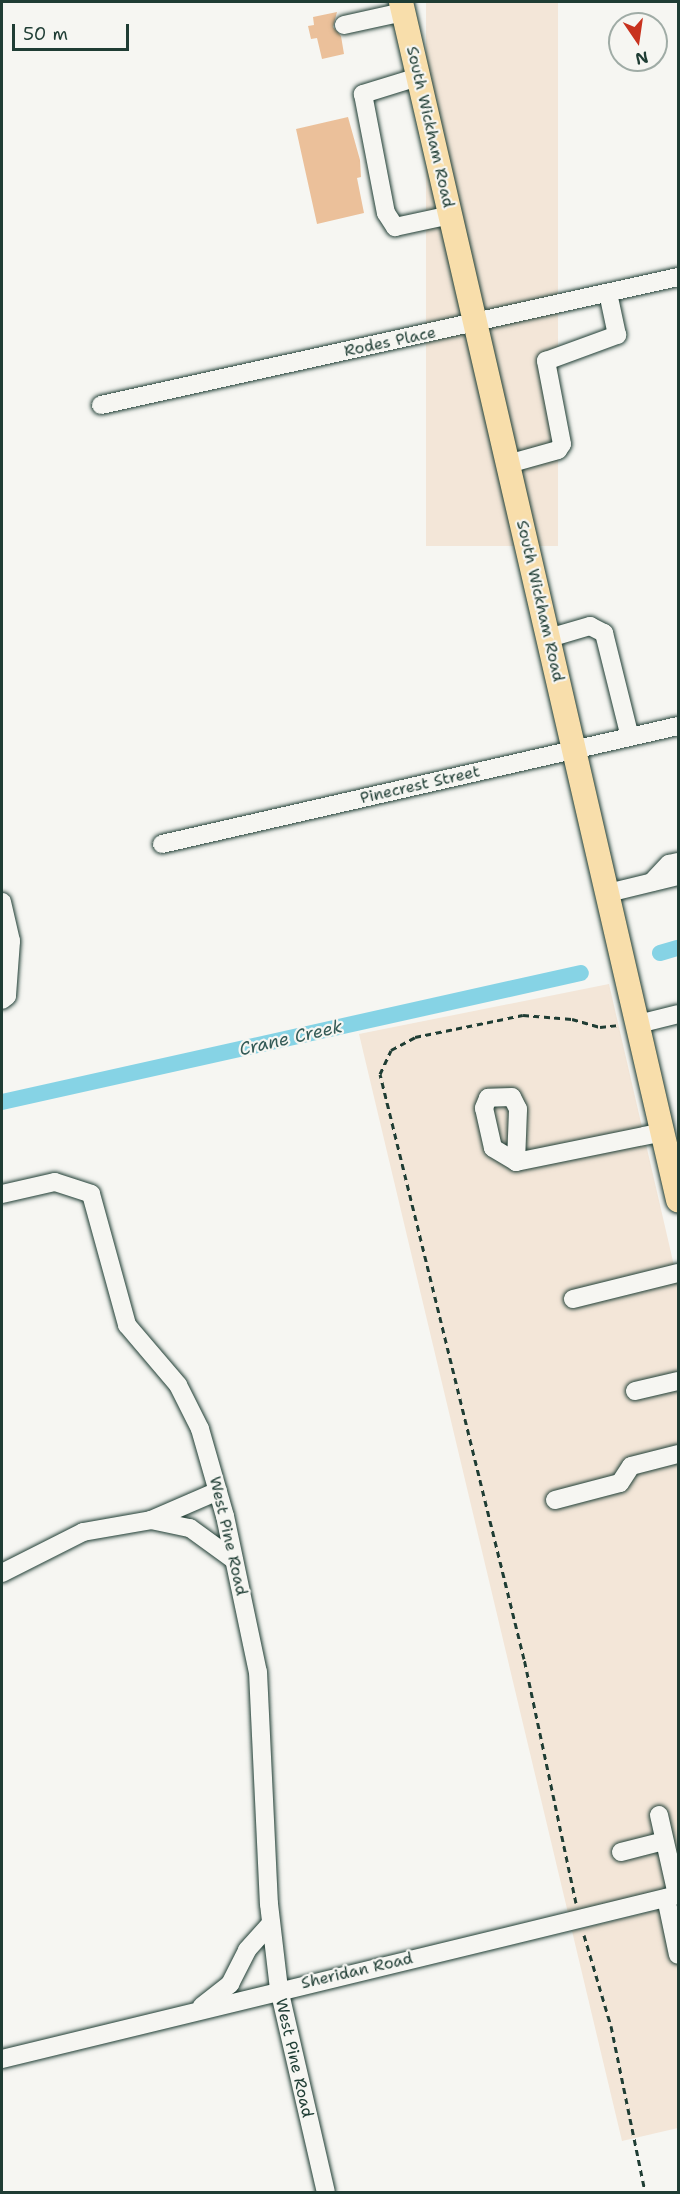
<!DOCTYPE html>
<html>
<head>
<meta charset="utf-8">
<style>
  body { margin:0 }
  #map { position:relative; width:680px; height:2194px; overflow:hidden; background:#f6f6f2; font-family:"Shantell Sans",sans-serif }
  div>[style] { position:absolute }
  .built>* { inset:0; background:#f3e6d8; transform-origin:0 0 }
  .canal>* { height:16px; margin:-8px; padding:0 8px; transform-origin:8px; border-radius:8px; background:#86d3e5 }
  .building>* { inset:0; background:#ebc09a }
  .path>* { height:3px; margin-top:-1.5px; transform-origin:0; background:repeating-linear-gradient(90deg,#1f3d34 0 6px,transparent 0 10.5px) }
  .roads { filter:drop-shadow(0 0 2px #1f3d34) drop-shadow(0 0 2px #1f3d34) }
  .minor>* { height:18px; margin:-9px; padding:0 9px; transform-origin:9px; border-radius:9px; background:#f6f6f2 }
  .major>* { height:24px; margin:-12px; padding:0 12px; transform-origin:12px; border-radius:12px; background:#f8deab }
  span { translate:-50% -50%; white-space:nowrap; text-align:center; line-height:1.15; -webkit-text-stroke:4.5px #f6f6f2; paint-order:stroke }
  .street-label { font-size:16px; color:#1f3d34 }
  .water-label { font-size:18px; color:#345b57; font-style:italic }
  .frame { position:absolute; inset:0; border:3px solid #1f3d34; pointer-events:none }
  .north { position:absolute; left:608px; top:12px; width:60px; height:60px; box-sizing:border-box; background:#f6f6f2; border:2px solid #a0aca6; border-radius:50%; rotate:167deg; font-size:16px; font-weight:700; line-height:24px; text-align:center; color:#1f3d34 }
  .north::after { content:''; display:block; margin:auto; width:21px; height:27px; background:#c8321e; clip-path:polygon(50% 0,100% 100%,50% 72%,0 100%) }
  .scale { position:absolute; left:12px; top:24px; width:117px; height:27px; box-sizing:border-box; border:3px solid #1f3d34; border-top:0; padding-left:8px; font-size:18px; line-height:21px; white-space:nowrap; color:#1f3d34; -webkit-text-stroke:4px #f6f6f2; paint-order:stroke }
</style>
</head>
<body>
<div id="map">
  <div class="built">
    <div style="left:426px;top:2px;width:132px;height:544px"></div>
    <div style="clip-path:polygon(609px 984px,678px 1283px,678px 1886px,568px 1913px,359px 1034px)"></div>
    <div style="clip-path:polygon(678px 1905px,678px 2128px,622px 2141px,572px 1931px)"></div>
  </div>
  <div class="canal">
    <div style="left:660px;top:953px;width:19px;rotate:-16deg"></div>
    <div style="left:2px;top:1102px;width:593px;rotate:-12.56deg"></div>
  </div>
  <div class="building">
    <div style="clip-path:polygon(337px 12px,333px 27px,341px 36px,344px 54px,322px 59px,317px 38px,311px 39px,308px 26px,314px 25px,313px 17px)"></div>
    <div style="clip-path:polygon(348px 117px,360px 160px,361px 177px,357px 178px,364px 213px,317px 224px,296px 129px)"></div>
  </div>
  <div class="path">
    <div style="left:576px;top:1903px;width:249px;rotate:-102deg"></div>
    <div style="left:524px;top:1659px;width:602px;rotate:-103.83deg"></div>
    <div style="left:380px;top:1074px;width:26px;rotate:-65deg"></div>
    <div style="left:391px;top:1050px;width:27px;rotate:-28deg"></div>
    <div style="left:415px;top:1037px;width:110px;rotate:-11.5deg"></div>
    <div style="left:523px;top:1015px;width:49px;rotate:4.7deg"></div>
    <div style="left:572px;top:1019px;width:29px;rotate:16deg"></div>
    <div style="left:600px;top:1027px;width:18px;rotate:-6deg"></div>
    <div style="left:584px;top:1935px;width:95px;rotate:73.5deg"></div>
    <div style="left:611px;top:2026px;width:169px;rotate:78.4deg"></div>
  </div>
  <div class="roads">
    <div class="minor">
      <div style="left:344px;top:25px;width:60px;rotate:-12.4deg"></div>
      <div style="left:418px;top:77px;width:58px;rotate:162.8deg"></div>
      <div style="left:363px;top:94px;width:121px;rotate:79.1deg"></div>
      <div style="left:386px;top:213px;width:17px;rotate:57deg"></div>
      <div style="left:395px;top:227px;width:57px;rotate:-12.1deg"></div>
      <div style="left:101px;top:405px;width:591px;rotate:-12.51deg"></div>
      <div style="left:508px;top:464px;width:52px;rotate:-15.6deg"></div>
      <div style="left:558px;top:450px;width:7px;rotate:-56deg"></div>
      <div style="left:562px;top:444px;width:85px;rotate:-100.9deg"></div>
      <div style="left:546px;top:361px;width:76px;rotate:-20.1deg"></div>
      <div style="left:617px;top:335px;width:43px;rotate:-102.1deg"></div>
      <div style="left:549px;top:638px;width:43px;rotate:-16.3deg"></div>
      <div style="left:590px;top:626px;width:16px;rotate:27deg"></div>
      <div style="left:604px;top:633px;width:107px;rotate:76deg"></div>
      <div style="left:162px;top:844px;width:529px;rotate:-12.88deg"></div>
      <div style="left:652px;top:882px;width:25px;rotate:-47deg"></div>
      <div style="left:669px;top:864px;width:9px;rotate:-13deg"></div>
      <div style="left:608px;top:893px;width:72px;rotate:-13.7deg"></div>
      <div style="left:2px;top:902px;width:40px;rotate:77deg"></div>
      <div style="left:11px;top:941px;width:55px;rotate:94.2deg"></div>
      <div style="left:7px;top:996px;width:6px;rotate:141deg"></div>
      <div style="left:638px;top:1024px;width:41px;rotate:-14deg"></div>
      <div style="left:516px;top:1162px;width:53px;rotate:-87.8deg"></div>
      <div style="left:518px;top:1109px;width:13px;rotate:-117deg"></div>
      <div style="left:512px;top:1097px;width:24px;rotate:178deg"></div>
      <div style="left:488px;top:1098px;width:11px;rotate:112deg"></div>
      <div style="left:484px;top:1108px;width:41px;rotate:77.3deg"></div>
      <div style="left:493px;top:1148px;width:27px;rotate:31deg"></div>
      <div style="left:516px;top:1162px;width:150px;rotate:-11.5deg"></div>
      <div style="left:2px;top:1194px;width:54px;rotate:-12.8deg"></div>
      <div style="left:55px;top:1182px;width:38px;rotate:18deg"></div>
      <div style="left:91px;top:1194px;width:136px;rotate:74.6deg"></div>
      <div style="left:127px;top:1325px;width:79px;rotate:49.6deg"></div>
      <div style="left:178px;top:1385px;width:49px;rotate:63.4deg"></div>
      <div style="left:200px;top:1429px;width:91px;rotate:74deg"></div>
      <div style="left:225px;top:1516px;width:159px;rotate:78.1deg"></div>
      <div style="left:258px;top:1672px;width:232px;rotate:87.3deg"></div>
      <div style="left:269px;top:1904px;width:86px;rotate:83.3deg"></div>
      <div style="left:279px;top:1989px;width:208px;rotate:77deg"></div>
      <div style="left:573px;top:1299px;width:108px;rotate:-13.9deg"></div>
      <div style="left:635px;top:1391px;width:44px;rotate:-13.1deg"></div>
      <div style="left:555px;top:1500px;width:67px;rotate:-14.7deg"></div>
      <div style="left:620px;top:1483px;width:20px;rotate:-57deg"></div>
      <div style="left:631px;top:1466px;width:49px;rotate:-14.3deg"></div>
      <div style="left:151px;top:1520px;width:40px;rotate:12deg"></div>
      <div style="left:190px;top:1528px;width:54px;rotate:36deg"></div>
      <div style="left:2px;top:1573px;width:91px;rotate:-26.8deg"></div>
      <div style="left:83px;top:1532px;width:69px;rotate:-10deg"></div>
      <div style="left:151px;top:1520px;width:73px;rotate:-23.4deg"></div>
      <div style="left:659px;top:1815px;width:82px;rotate:77.3deg"></div>
      <div style="left:621px;top:1852px;width:44px;rotate:-14.3deg"></div>
      <div style="left:666px;top:1898px;width:58px;rotate:78.1deg"></div>
      <div style="left:202px;top:2006px;width:36px;rotate:-38deg"></div>
      <div style="left:230px;top:1984px;width:38px;rotate:-63deg"></div>
      <div style="left:247px;top:1950px;width:36px;rotate:-48deg"></div>
      <div style="left:2px;top:2059px;width:696px;rotate:-13.64deg"></div>
    </div>
    <div class="major">
      <div style="left:401px;top:2px;width:1230px;rotate:76.98deg"></div>
    </div>
  </div>
  <div class="street-label">
    <span style="left:430px;top:127px;rotate:77deg">South Wickham Road</span>
    <span style="left:390px;top:342px;rotate:-12deg">Rodes Place</span>
    <span style="left:540px;top:601px;rotate:77deg">South Wickham Road</span>
    <span style="left:420px;top:785px;rotate:-13deg">Pinecrest Street</span>
    <span style="left:228px;top:1536px;rotate:77deg">West Pine Road</span>
    <span style="left:357px;top:1971px;rotate:-13deg">Sheridan Road</span>
    <span style="left:294px;top:2058px;rotate:77deg">West Pine Road</span>
  </div>
  <div class="water-label">
    <span style="left:291px;top:1038px;rotate:-13deg">Crane Creek</span>
  </div>
  <div class="frame"></div>
  <div class="north">N</div>
  <div class="scale">50 m</div>
</div>
</body>
</html>
